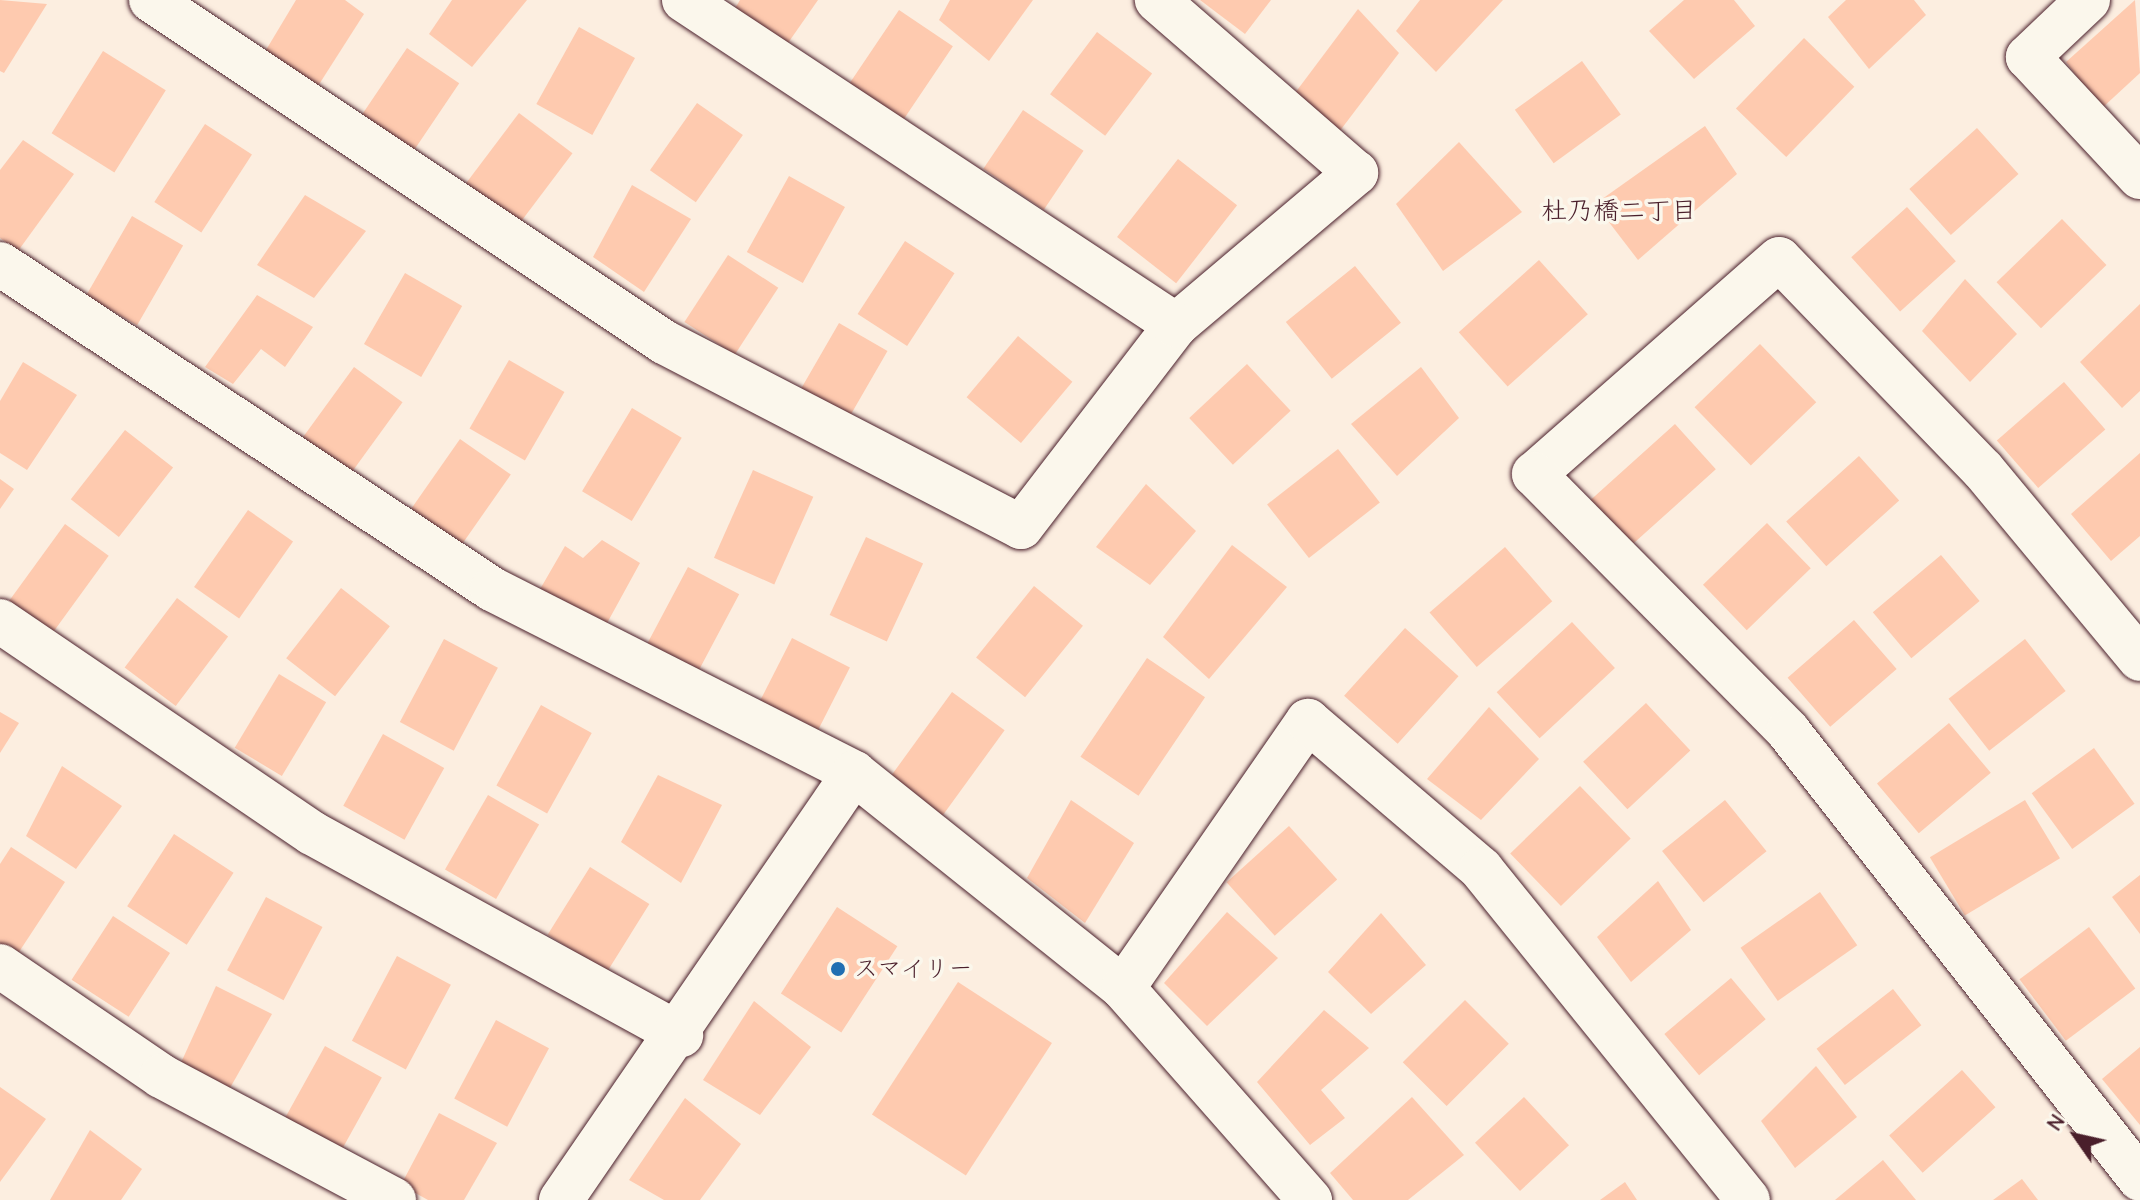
<!DOCTYPE html>
<html>
<head>
<meta charset="utf-8">
<style>
  body { margin:0 }
  #map { position:relative; width:2140px; height:1200px; overflow:hidden; background:#fceee0; font-family:"Comic Neue","Klee One",sans-serif }
  div>[style] { position:absolute }
  .building>* { inset:0; background:#fecaaf; transform-origin:0 0 }
  .roads { filter:drop-shadow(0 0 2px #4a1f2b) drop-shadow(0 0 2px #4a1f2b) }
  .street>* { height:44px; margin:-22px; padding:0 22px; transform-origin:22px; border-radius:22px; background:#fbf7ec }
  .dots>* { width:22px; height:22px; translate:-50% -50%; box-sizing:border-box; border:4px solid #fbf7ec; border-radius:50% }
  span { translate:-50% -50%; white-space:nowrap; text-align:center; line-height:1.15; -webkit-text-stroke:7px #fbf7ec; paint-order:stroke }
  .poi-label { font-size:24px; color:#4a1f2b }
  .left { translate:0 -50%; text-align:left }
  .neighbourhood-label { font-size:26px; color:#4a1f2b }
  .north { position:absolute; left:2036px; top:1096px; width:80px; height:80px; -webkit-text-stroke:6px #fbf7ec; paint-order:stroke; rotate:304deg; font-size:22px; font-weight:700; line-height:32px; text-align:center; color:#4a1f2b }
  .north::after { content:''; display:block; margin:auto; width:28px; height:36px; background:#4a1f2b; clip-path:polygon(50% 0,100% 100%,50% 72%,0 100%) }
</style>
</head>
<body>
<div id="map">
  <div class="building">
    <div style="clip-path:polygon(0 0,47px 4px,4px 73px,0 71px)"></div>
    <div style="clip-path:polygon(296px 0,345px 0,364px 14px,318px 86px,263px 55px)"></div>
    <div style="clip-path:polygon(452px 0,527px 0,472px 67px,429px 34px)"></div>
    <div style="clip-path:polygon(740px 0,818px 0,788px 43px,734px 10px)"></div>
    <div style="clip-path:polygon(950px 0,1033px 0,989px 61px,939px 20px)"></div>
    <div style="clip-path:polygon(1200px 0,1271px 0,1245px 34px)"></div>
    <div style="clip-path:polygon(1420px 0,1503px 0,1436px 72px,1396px 31px)"></div>
    <div style="clip-path:polygon(1684px 0,1734px 0,1755px 26px,1694px 79px,1649px 31px)"></div>
    <div style="clip-path:polygon(1846px 0,1914px 0,1926px 15px,1869px 69px,1828px 17px)"></div>
    <div style="clip-path:polygon(2135px 0,2140px 73px,2101px 109px,2066px 62px)"></div>
    <div style="clip-path:polygon(1358px 9px,1399px 53px,1339px 132px,1295px 93px)"></div>
    <div style="left:899px;top:10px;width:65px;height:91px;rotate:34deg"></div>
    <div style="left:579px;top:27px;width:64px;height:88px;rotate:29deg"></div>
    <div style="left:1097px;top:32px;width:69px;height:78px;rotate:37deg"></div>
    <div style="left:1804px;top:38px;width:70px;height:98px;rotate:44deg"></div>
    <div style="left:407px;top:48px;width:63px;height:83px;rotate:34deg"></div>
    <div style="left:103px;top:51px;width:74px;height:97px;rotate:32deg"></div>
    <div style="left:1582px;top:61px;width:66px;height:83px;rotate:54deg"></div>
    <div style="left:697px;top:103px;width:56px;height:82px;rotate:35deg"></div>
    <div style="left:1023px;top:110px;width:73px;height:71px;rotate:34deg"></div>
    <div style="left:519px;top:113px;width:67px;height:88px;rotate:37deg"></div>
    <div style="left:205px;top:124px;width:56px;height:93px;rotate:33deg"></div>
    <div style="clip-path:polygon(1705px 126px,1737px 174px,1638px 260px,1595px 204px)"></div>
    <div style="left:1977px;top:128px;width:62px;height:91px;rotate:48deg"></div>
    <div style="clip-path:polygon(23px 140px,74px 174px,18px 251px,0 238px,0 170px)"></div>
    <div style="clip-path:polygon(1459px 142px,1522px 212px,1443px 271px,1396px 204px)"></div>
    <div style="left:1178px;top:159px;width:75px;height:99px;rotate:38deg"></div>
    <div style="left:789px;top:176px;width:64px;height:87px;rotate:29deg"></div>
    <div style="clip-path:polygon(632px 185px,691px 219px,644px 292px,593px 257px)"></div>
    <div style="clip-path:polygon(305px 195px,366px 231px,314px 298px,257px 265px)"></div>
    <div style="left:1907px;top:207px;width:73px;height:75px;rotate:48deg"></div>
    <div style="left:132px;top:216px;width:59px;height:92px;rotate:30deg"></div>
    <div style="left:2062px;top:219px;width:64px;height:91px;rotate:46deg"></div>
    <div style="left:905px;top:241px;width:59px;height:87px;rotate:33deg"></div>
    <div style="left:728px;top:255px;width:60px;height:80px;rotate:33deg"></div>
    <div style="left:1539px;top:260px;width:73px;height:108px;rotate:48deg"></div>
    <div style="left:1355px;top:266px;width:73px;height:89px;rotate:51deg"></div>
    <div style="left:405px;top:273px;width:66px;height:82px;rotate:30deg"></div>
    <div style="clip-path:polygon(1965px 279px,2017px 334px,1970px 382px,1922px 331px)"></div>
    <div style="clip-path:polygon(257px 295px,313px 327px,285px 367px,261px 349px,233px 384px,205px 367px)"></div>
    <div style="clip-path:polygon(2140px 304px,2140px 391px,2122px 408px,2080px 362px)"></div>
    <div style="left:839px;top:323px;width:56px;height:80px;rotate:30deg"></div>
    <div style="left:1018px;top:336px;width:71px;height:80px;rotate:40deg"></div>
    <div style="left:1760px;top:344px;width:81px;height:91px;rotate:46deg"></div>
    <div style="left:509px;top:360px;width:64px;height:79px;rotate:30deg"></div>
    <div style="clip-path:polygon(23px 362px,77px 395px,27px 470px,0 453px,0 401px)"></div>
    <div style="left:1247px;top:364px;width:64px;height:79px;rotate:47deg"></div>
    <div style="left:354px;top:367px;width:60px;height:89px;rotate:36deg"></div>
    <div style="clip-path:polygon(1421px 367px,1459px 418px,1397px 476px,1351px 424px)"></div>
    <div style="left:2064px;top:382px;width:63px;height:89px;rotate:49deg"></div>
    <div style="left:632px;top:408px;width:58px;height:97px;rotate:31deg"></div>
    <div style="left:1675px;top:424px;width:61px;height:117px;rotate:48deg"></div>
    <div style="left:125px;top:430px;width:61px;height:88px;rotate:38deg"></div>
    <div style="left:460px;top:439px;width:62px;height:85px;rotate:35deg"></div>
    <div style="left:1338px;top:449px;width:68px;height:90px;rotate:52deg"></div>
    <div style="clip-path:polygon(2140px 453px,2140px 536px,2111px 561px,2071px 514px)"></div>
    <div style="left:1859px;top:456px;width:60px;height:98px;rotate:48deg"></div>
    <div style="left:753px;top:470px;width:66px;height:96px;rotate:24deg"></div>
    <div style="clip-path:polygon(0 479px,14px 489px,0 509px)"></div>
    <div style="clip-path:polygon(1146px 484px,1196px 531px,1150px 585px,1096px 547px)"></div>
    <div style="left:248px;top:510px;width:55px;height:94px;rotate:35deg"></div>
    <div style="left:1767px;top:523px;width:63px;height:89px;rotate:46deg"></div>
    <div style="left:65px;top:524px;width:54px;height:98px;rotate:36deg"></div>
    <div style="left:866px;top:537px;width:63px;height:86px;rotate:25deg"></div>
    <div style="clip-path:polygon(602px 540px,640px 563px,606px 625px,539px 591px,565px 546px,583px 558px)"></div>
    <div style="clip-path:polygon(1232px 545px,1287px 587px,1209px 679px,1163px 637px)"></div>
    <div style="left:1505px;top:547px;width:72px;height:100px;rotate:49deg"></div>
    <div style="left:1941px;top:555px;width:60px;height:89px;rotate:50deg"></div>
    <div style="left:688px;top:567px;width:58px;height:90px;rotate:28deg"></div>
    <div style="left:1034px;top:586px;width:63px;height:92px;rotate:39deg"></div>
    <div style="left:341px;top:588px;width:62px;height:89px;rotate:38deg"></div>
    <div style="left:177px;top:598px;width:64px;height:87px;rotate:37deg"></div>
    <div style="left:1854px;top:620px;width:65px;height:88px;rotate:49deg"></div>
    <div style="left:1572px;top:622px;width:63px;height:103px;rotate:47deg"></div>
    <div style="left:1405px;top:628px;width:72px;height:91px;rotate:42deg"></div>
    <div style="left:792px;top:638px;width:65px;height:74px;rotate:27deg"></div>
    <div style="left:444px;top:639px;width:61px;height:94px;rotate:28deg"></div>
    <div style="left:2025px;top:639px;width:66px;height:97px;rotate:52deg"></div>
    <div style="left:1147px;top:658px;width:70px;height:119px;rotate:34deg"></div>
    <div style="left:279px;top:674px;width:55px;height:86px;rotate:31deg"></div>
    <div style="left:952px;top:692px;width:65px;height:107px;rotate:36deg"></div>
    <div style="left:1646px;top:703px;width:65px;height:86px;rotate:47deg"></div>
    <div style="left:541px;top:705px;width:58px;height:92px;rotate:29deg"></div>
    <div style="clip-path:polygon(1489px 707px,1539px 759px,1481px 820px,1427px 779px)"></div>
    <div style="clip-path:polygon(0 712px,19px 723px,0 753px)"></div>
    <div style="left:1949px;top:723px;width:65px;height:94px;rotate:50deg"></div>
    <div style="left:383px;top:734px;width:70px;height:82px;rotate:29deg"></div>
    <div style="left:2094px;top:748px;width:69px;height:77px;rotate:54deg"></div>
    <div style="clip-path:polygon(62px 766px,122px 806px,76px 869px,26px 836px)"></div>
    <div style="clip-path:polygon(658px 775px,722px 805px,681px 883px,621px 842px)"></div>
    <div style="left:1580px;top:786px;width:73px;height:97px;rotate:46deg"></div>
    <div style="left:488px;top:795px;width:59px;height:86px;rotate:30deg"></div>
    <div style="clip-path:polygon(1071px 800px,1134px 843px,1085px 923px,1027px 878px)"></div>
    <div style="left:1725px;top:800px;width:66px;height:81px;rotate:51deg"></div>
    <div style="left:2025px;top:800px;width:68px;height:111px;rotate:59deg"></div>
    <div style="left:1289px;top:826px;width:72px;height:84px;rotate:48deg"></div>
    <div style="left:174px;top:834px;width:71px;height:86px;rotate:33deg"></div>
    <div style="clip-path:polygon(11px 847px,65px 882px,15px 958px,0 947px,0 864px)"></div>
    <div style="left:590px;top:867px;width:70px;height:80px;rotate:32deg"></div>
    <div style="clip-path:polygon(2140px 875px,2140px 934px,2112px 897px)"></div>
    <div style="clip-path:polygon(1658px 881px,1691px 930px,1631px 982px,1597px 937px)"></div>
    <div style="left:1820px;top:892px;width:65px;height:97px;rotate:55deg"></div>
    <div style="left:266px;top:897px;width:64px;height:83px;rotate:28deg"></div>
    <div style="left:837px;top:907px;width:72px;height:103px;rotate:33deg"></div>
    <div style="clip-path:polygon(1227px 912px,1278px 958px,1207px 1026px,1164px 983px)"></div>
    <div style="clip-path:polygon(1381px 913px,1426px 965px,1371px 1014px,1328px 972px)"></div>
    <div style="left:113px;top:916px;width:68px;height:76px;rotate:33deg"></div>
    <div style="left:2089px;top:927px;width:77px;height:87px;rotate:53deg"></div>
    <div style="left:397px;top:956px;width:61px;height:96px;rotate:28deg"></div>
    <div style="left:1731px;top:978px;width:54px;height:87px;rotate:50deg"></div>
    <div style="left:958px;top:982px;width:112px;height:158px;rotate:33deg"></div>
    <div style="clip-path:polygon(216px 986px,272px 1014px,226px 1095px,179px 1067px)"></div>
    <div style="left:1893px;top:989px;width:46px;height:97px;rotate:52deg"></div>
    <div style="left:1465px;top:1000px;width:62px;height:88px;rotate:45deg"></div>
    <div style="clip-path:polygon(754px 1001px,811px 1047px,760px 1115px,703px 1080px)"></div>
    <div style="clip-path:polygon(1324px 1010px,1369px 1048px,1321px 1090px,1345px 1118px,1310px 1145px,1257px 1082px)"></div>
    <div style="left:496px;top:1020px;width:60px;height:89px;rotate:28deg"></div>
    <div style="left:325px;top:1046px;width:65px;height:83px;rotate:29deg"></div>
    <div style="clip-path:polygon(2140px 1047px,2140px 1125px,2102px 1079px)"></div>
    <div style="clip-path:polygon(1816px 1066px,1857px 1117px,1795px 1168px,1761px 1121px)"></div>
    <div style="left:1962px;top:1070px;width:50px;height:98px;rotate:48deg"></div>
    <div style="clip-path:polygon(0 1087px,46px 1119px,0 1182px)"></div>
    <div style="clip-path:polygon(1412px 1097px,1464px 1155px,1408px 1200px,1353px 1200px,1330px 1173px)"></div>
    <div style="left:1524px;top:1097px;width:66px;height:67px;rotate:47deg"></div>
    <div style="clip-path:polygon(685px 1098px,741px 1144px,700px 1200px,664px 1200px,629px 1180px)"></div>
    <div style="clip-path:polygon(439px 1113px,497px 1143px,464px 1200px,428px 1200px,401px 1185px)"></div>
    <div style="clip-path:polygon(90px 1130px,142px 1169px,121px 1200px,50px 1200px)"></div>
    <div style="clip-path:polygon(1883px 1160px,1916px 1200px,1835px 1200px)"></div>
    <div style="clip-path:polygon(2022px 1179px,2038px 1200px,1993px 1200px)"></div>
    <div style="clip-path:polygon(1625px 1182px,1637px 1200px,1600px 1200px)"></div>
  </div>
  <div class="roads">
    <div class="street">
      <div style="left:151px;top:0;width:617px;rotate:33.69deg"></div>
      <div style="left:664px;top:342px;width:402px;rotate:27.4deg"></div>
      <div style="left:1021px;top:527px;width:255px;rotate:-52.5deg"></div>
      <div style="left:1176px;top:325px;width:236px;rotate:-40.2deg"></div>
      <div style="left:1356px;top:173px;width:264px;rotate:-139deg"></div>
      <div style="left:684px;top:0;width:590px;rotate:33.45deg"></div>
      <div style="left:2088px;top:0;width:83px;rotate:136.5deg"></div>
      <div style="left:2028px;top:57px;width:164px;rotate:47deg"></div>
      <div style="left:0;top:264px;width:590px;rotate:33.45deg"></div>
      <div style="left:492px;top:589px;width:406px;rotate:26.9deg"></div>
      <div style="left:854px;top:773px;width:344px;rotate:38.6deg"></div>
      <div style="left:1123px;top:988px;width:283px;rotate:48.6deg"></div>
      <div style="left:0;top:621px;width:377px;rotate:34.2deg"></div>
      <div style="left:312px;top:833px;width:421px;rotate:28.7deg"></div>
      <div style="left:2140px;top:659px;width:246px;rotate:-129.7deg"></div>
      <div style="left:1983px;top:470px;width:293px;rotate:-134deg"></div>
      <div style="left:1779px;top:259px;width:326px;rotate:138.7deg"></div>
      <div style="left:1534px;top:474px;width:361px;rotate:45.3deg"></div>
      <div style="left:1788px;top:731px;width:570px;rotate:51.84deg"></div>
      <div style="left:0;top:966px;width:195px;rotate:34.3deg"></div>
      <div style="left:161px;top:1076px;width:264px;rotate:28deg"></div>
      <div style="left:1123px;top:988px;width:325px;rotate:-55.3deg"></div>
      <div style="left:1308px;top:721px;width:228px;rotate:40.5deg"></div>
      <div style="left:1481px;top:869px;width:425px;rotate:51.1deg"></div>
      <div style="left:561px;top:1200px;width:518px;rotate:-55.54deg"></div>
    </div>
  </div>
  <div class="dots">
    <div style="left:838px;top:969px;background:#1f6fb2"></div>
  </div>
  <div class="poi-label">
    <span class="left" style="left:854px;top:969px">スマイリー</span>
  </div>
  <div class="neighbourhood-label">
    <span style="left:1619px;top:212px">杜乃橋二丁目</span>
  </div>
  <div class="north">N</div>
</div>
</body>
</html>
